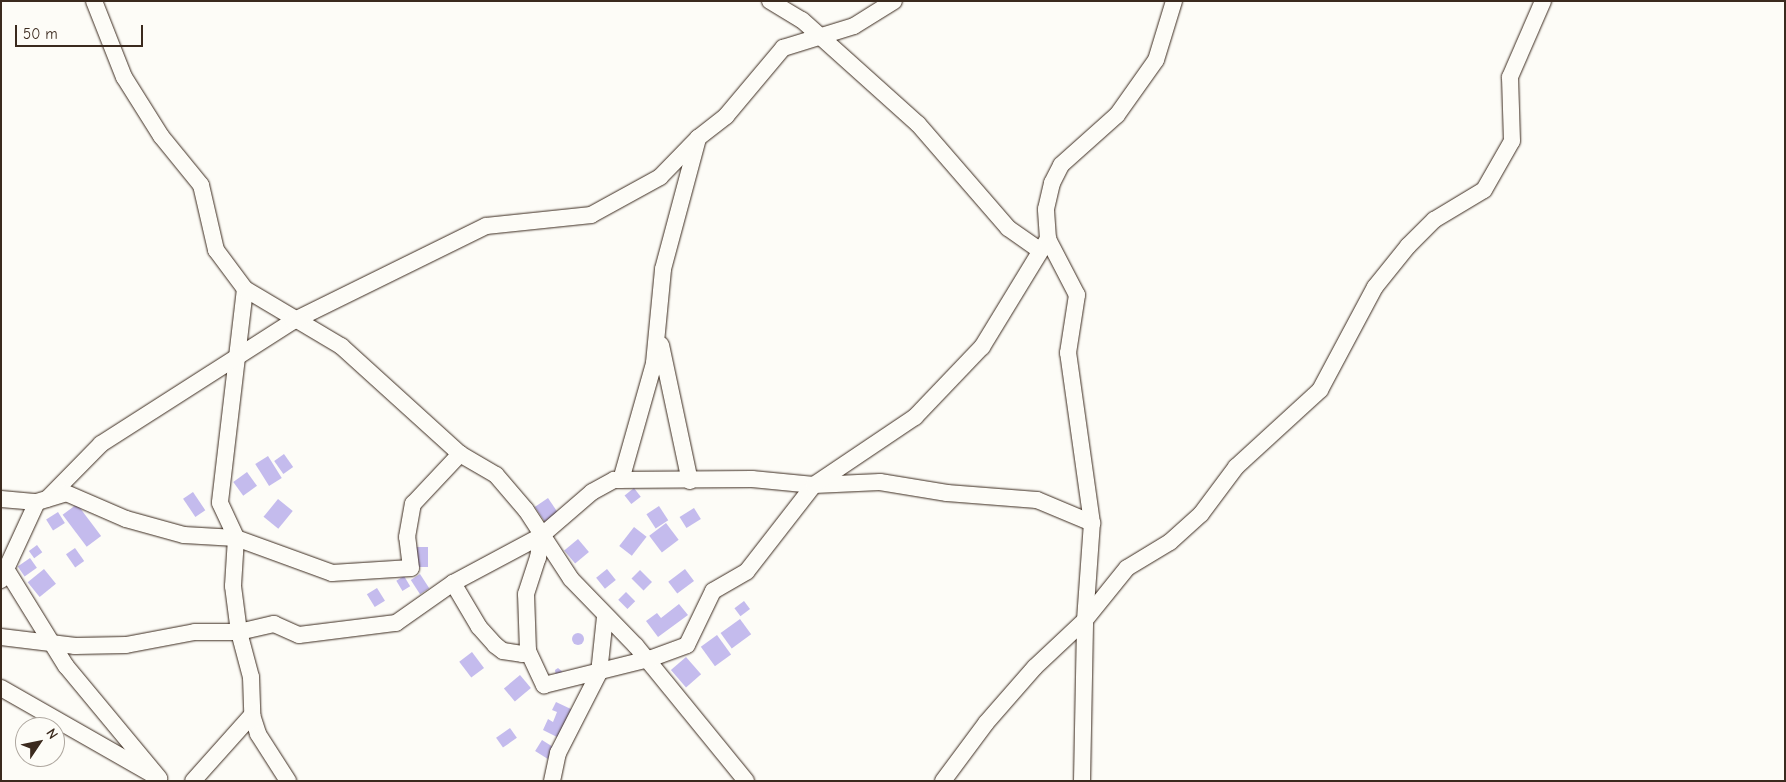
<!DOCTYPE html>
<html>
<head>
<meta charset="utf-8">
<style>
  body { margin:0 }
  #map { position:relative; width:1786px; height:782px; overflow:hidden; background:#fdfcf7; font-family:"Comic Neue",sans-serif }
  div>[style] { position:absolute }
  .building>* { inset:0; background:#c4bbed; transform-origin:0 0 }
  .round { border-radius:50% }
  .roads { filter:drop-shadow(0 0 1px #3b2a1e) drop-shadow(0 0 1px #3b2a1e) }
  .minor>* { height:16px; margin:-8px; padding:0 8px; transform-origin:8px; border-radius:8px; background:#fdfcf7 }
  span { translate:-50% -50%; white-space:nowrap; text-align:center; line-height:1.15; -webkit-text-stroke:4px #fdfcf7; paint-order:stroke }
  .frame { position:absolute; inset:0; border:2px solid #3b2a1e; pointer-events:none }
  .north { position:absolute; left:15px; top:717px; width:50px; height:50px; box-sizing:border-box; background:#fdfcf7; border:1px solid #afa8a0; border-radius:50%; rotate:56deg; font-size:14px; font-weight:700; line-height:20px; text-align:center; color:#3b2a1e }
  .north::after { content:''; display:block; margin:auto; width:18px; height:22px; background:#3b2a1e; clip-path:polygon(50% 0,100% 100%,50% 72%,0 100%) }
  .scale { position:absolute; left:15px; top:25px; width:128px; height:22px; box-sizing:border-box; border:2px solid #3b2a1e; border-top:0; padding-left:6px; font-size:15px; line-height:18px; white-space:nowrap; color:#3b2a1e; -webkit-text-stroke:4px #fdfcf7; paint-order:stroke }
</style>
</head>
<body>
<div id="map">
  <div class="building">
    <div style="left:284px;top:454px;width:16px;height:12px;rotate:55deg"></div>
    <div style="left:268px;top:456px;width:26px;height:15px;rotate:58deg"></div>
    <div style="left:247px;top:472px;width:17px;height:17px;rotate:54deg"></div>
    <div style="left:634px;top:488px;width:11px;height:12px;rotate:52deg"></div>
    <div style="left:193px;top:492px;width:22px;height:12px;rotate:56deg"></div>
    <div style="left:548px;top:498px;width:18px;height:16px;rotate:56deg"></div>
    <div style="left:278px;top:499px;width:19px;height:23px;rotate:39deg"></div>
    <div style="left:77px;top:504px;width:40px;height:18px;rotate:53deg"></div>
    <div style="left:659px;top:506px;width:17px;height:15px;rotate:57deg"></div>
    <div style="left:694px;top:508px;width:13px;height:17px;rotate:58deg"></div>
    <div style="left:58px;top:512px;width:13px;height:14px;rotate:58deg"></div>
    <div style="left:666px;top:523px;width:21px;height:21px;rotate:53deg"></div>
    <div style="left:634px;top:527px;width:16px;height:24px;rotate:38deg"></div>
    <div style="left:578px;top:539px;width:17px;height:18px;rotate:50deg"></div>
    <div style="left:37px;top:545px;width:9px;height:10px;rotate:54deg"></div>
    <div style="left:413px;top:547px;width:15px;height:20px"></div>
    <div style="left:75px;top:548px;width:16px;height:11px;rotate:55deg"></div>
    <div style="left:30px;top:558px;width:12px;height:15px;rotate:55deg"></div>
    <div style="left:44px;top:569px;width:19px;height:21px;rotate:51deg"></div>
    <div style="left:607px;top:569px;width:14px;height:14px;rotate:51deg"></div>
    <div style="left:685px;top:569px;width:15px;height:21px;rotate:53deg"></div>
    <div style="left:640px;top:570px;width:17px;height:12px;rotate:45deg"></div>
    <div style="left:420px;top:574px;width:17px;height:11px;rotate:57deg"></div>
    <div style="left:404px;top:576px;width:12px;height:9px;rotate:59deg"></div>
    <div style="left:377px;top:588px;width:15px;height:12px;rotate:58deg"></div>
    <div style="left:626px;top:592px;width:13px;height:11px;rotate:45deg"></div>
    <div style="left:744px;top:601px;width:10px;height:12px;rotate:53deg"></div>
    <div style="clip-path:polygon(679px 604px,688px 615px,658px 637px,646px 621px,657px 613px,661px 618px)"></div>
    <div style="left:740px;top:619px;width:19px;height:24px;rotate:54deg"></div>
    <div class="round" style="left:572px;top:633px;width:12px;height:12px"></div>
    <div style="left:717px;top:635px;width:24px;height:20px;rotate:54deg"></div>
    <div style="left:472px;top:652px;width:20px;height:16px;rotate:53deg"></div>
    <div style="left:686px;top:657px;width:23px;height:20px;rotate:49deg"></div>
    <div style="clip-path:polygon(558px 668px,564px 673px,556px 676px,555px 670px)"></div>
    <div style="left:520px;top:675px;width:17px;height:21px;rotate:50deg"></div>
    <div style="clip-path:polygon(556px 702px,573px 710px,561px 739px,543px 730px,548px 719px,553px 722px,557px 712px,552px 710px)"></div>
    <div style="left:510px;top:728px;width:12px;height:17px;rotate:55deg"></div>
    <div style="left:542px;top:740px;width:15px;height:13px;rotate:32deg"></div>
  </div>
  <div class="roads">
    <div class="minor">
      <div style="left:94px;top:1px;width:82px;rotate:68.5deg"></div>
      <div style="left:124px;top:77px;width:70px;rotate:57.9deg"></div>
      <div style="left:161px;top:136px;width:63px;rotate:50.8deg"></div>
      <div style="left:201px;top:185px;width:67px;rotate:77deg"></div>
      <div style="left:216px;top:250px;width:49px;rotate:53.4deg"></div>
      <div style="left:245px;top:289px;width:215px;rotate:96.7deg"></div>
      <div style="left:220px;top:503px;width:38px;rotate:65deg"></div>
      <div style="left:236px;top:538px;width:48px;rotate:93.6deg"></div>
      <div style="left:233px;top:586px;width:46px;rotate:82.6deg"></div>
      <div style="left:239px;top:632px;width:47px;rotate:75.1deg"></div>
      <div style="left:251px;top:677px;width:38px;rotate:88deg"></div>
      <div style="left:252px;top:715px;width:20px;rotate:72deg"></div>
      <div style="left:258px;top:734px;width:56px;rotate:57.4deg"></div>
      <div style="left:770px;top:1px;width:37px;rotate:31deg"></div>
      <div style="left:802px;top:20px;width:156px;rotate:41.9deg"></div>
      <div style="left:918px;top:124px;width:138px;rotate:49.1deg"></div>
      <div style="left:1008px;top:228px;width:39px;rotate:35deg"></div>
      <div style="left:245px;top:289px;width:112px;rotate:30.7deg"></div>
      <div style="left:341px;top:346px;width:161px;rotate:42.2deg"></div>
      <div style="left:460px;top:454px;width:42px;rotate:30.3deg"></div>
      <div style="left:496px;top:475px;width:46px;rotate:49.4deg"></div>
      <div style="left:526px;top:510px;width:82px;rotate:56.9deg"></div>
      <div style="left:571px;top:579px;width:93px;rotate:45.9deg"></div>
      <div style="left:636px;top:646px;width:174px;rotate:50.8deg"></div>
      <div style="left:661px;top:345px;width:139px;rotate:78deg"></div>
      <div style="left:621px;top:480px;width:122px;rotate:-74.2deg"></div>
      <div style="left:654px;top:363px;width:94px;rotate:-84.5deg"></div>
      <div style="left:663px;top:269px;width:136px;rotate:-75deg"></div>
      <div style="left:698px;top:138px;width:36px;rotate:-38deg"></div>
      <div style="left:726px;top:116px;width:89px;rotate:-50deg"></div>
      <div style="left:783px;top:48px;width:74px;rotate:-17.2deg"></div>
      <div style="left:854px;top:26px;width:47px;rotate:-32deg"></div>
      <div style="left:1px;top:499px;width:36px;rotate:5deg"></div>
      <div style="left:47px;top:499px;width:77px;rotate:-45.5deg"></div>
      <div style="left:101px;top:444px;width:228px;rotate:-32.6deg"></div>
      <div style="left:293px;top:321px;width:215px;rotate:-26.2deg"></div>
      <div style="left:486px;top:226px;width:106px;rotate:-6deg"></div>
      <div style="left:591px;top:215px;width:79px;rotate:-28.8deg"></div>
      <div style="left:660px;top:177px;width:54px;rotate:-45.7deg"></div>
      <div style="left:6px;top:569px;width:114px;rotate:58.3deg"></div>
      <div style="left:66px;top:666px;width:146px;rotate:50.3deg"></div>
      <div style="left:1px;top:580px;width:86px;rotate:-65.2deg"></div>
      <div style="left:37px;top:502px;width:30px;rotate:-17deg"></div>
      <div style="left:66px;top:493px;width:65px;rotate:23.4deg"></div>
      <div style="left:126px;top:519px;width:60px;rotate:15.4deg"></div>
      <div style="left:184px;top:535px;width:52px;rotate:3.3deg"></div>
      <div style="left:236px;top:538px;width:102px;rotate:20deg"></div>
      <div style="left:332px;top:573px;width:79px;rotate:-3.6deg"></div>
      <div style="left:411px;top:568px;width:31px;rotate:-97deg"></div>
      <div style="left:407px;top:537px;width:34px;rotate:-80deg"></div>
      <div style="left:413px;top:504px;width:69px;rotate:-46.8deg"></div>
      <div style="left:453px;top:583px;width:51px;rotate:59.4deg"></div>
      <div style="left:479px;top:627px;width:24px;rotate:48deg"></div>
      <div style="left:495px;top:645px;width:10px;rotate:37deg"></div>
      <div style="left:503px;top:651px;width:19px;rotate:9deg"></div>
      <div style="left:522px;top:654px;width:7px;rotate:-27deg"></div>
      <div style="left:528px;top:651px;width:57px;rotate:-92deg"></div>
      <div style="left:526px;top:594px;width:38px;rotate:-72deg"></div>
      <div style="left:538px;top:558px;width:22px;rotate:-82deg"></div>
      <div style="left:1px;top:637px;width:75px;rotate:6.9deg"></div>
      <div style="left:75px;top:646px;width:51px;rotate:-1.1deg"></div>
      <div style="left:126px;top:645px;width:70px;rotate:-10.7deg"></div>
      <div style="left:195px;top:632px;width:44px"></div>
      <div style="left:239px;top:632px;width:36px;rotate:-13deg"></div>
      <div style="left:274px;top:624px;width:27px;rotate:24deg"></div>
      <div style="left:299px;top:635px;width:98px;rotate:-7.1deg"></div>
      <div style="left:396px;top:623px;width:70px;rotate:-35.1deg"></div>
      <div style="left:453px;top:583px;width:100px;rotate:-28.1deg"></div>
      <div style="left:541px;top:536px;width:67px;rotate:-40.8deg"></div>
      <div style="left:592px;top:492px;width:25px;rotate:-29deg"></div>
      <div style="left:614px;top:480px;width:138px;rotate:-0.4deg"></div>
      <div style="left:752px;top:479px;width:62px;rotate:5.5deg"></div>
      <div style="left:814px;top:485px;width:66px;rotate:-2.6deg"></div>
      <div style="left:880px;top:482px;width:68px;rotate:9.3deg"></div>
      <div style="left:947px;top:493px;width:90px;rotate:4.4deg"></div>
      <div style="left:1037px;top:500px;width:60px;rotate:22.7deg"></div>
      <div style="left:528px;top:651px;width:38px;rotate:65deg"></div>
      <div style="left:544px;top:685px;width:111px;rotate:-14deg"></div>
      <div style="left:652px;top:658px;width:37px;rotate:-20deg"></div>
      <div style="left:687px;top:645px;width:60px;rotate:-64.3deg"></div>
      <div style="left:713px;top:591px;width:39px;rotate:-30deg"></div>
      <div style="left:747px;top:571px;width:109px;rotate:-52.1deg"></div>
      <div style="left:814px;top:485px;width:122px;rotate:-34deg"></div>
      <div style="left:915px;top:417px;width:97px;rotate:-46.3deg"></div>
      <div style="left:982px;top:347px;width:127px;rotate:-58.6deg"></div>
      <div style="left:1px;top:688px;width:172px;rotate:29.7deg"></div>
      <div style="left:193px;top:781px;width:89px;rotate:-48.2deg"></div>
      <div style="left:552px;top:781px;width:29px;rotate:-78deg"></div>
      <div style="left:558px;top:753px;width:90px;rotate:-62.9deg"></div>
      <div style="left:599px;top:673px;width:56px;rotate:-83.9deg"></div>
      <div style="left:943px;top:781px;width:72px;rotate:-53.4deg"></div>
      <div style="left:986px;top:723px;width:74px;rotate:-48.8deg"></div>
      <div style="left:1035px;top:667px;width:69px;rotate:-43.2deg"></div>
      <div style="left:1085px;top:620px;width:67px;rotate:-51.1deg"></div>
      <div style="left:1127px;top:568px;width:50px;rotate:-31.2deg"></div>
      <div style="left:1170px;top:542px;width:42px;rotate:-42.1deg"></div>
      <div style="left:1201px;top:514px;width:59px;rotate:-53.3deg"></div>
      <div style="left:1236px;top:467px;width:114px;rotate:-42.5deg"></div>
      <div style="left:1320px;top:390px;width:117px;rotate:-61.9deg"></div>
      <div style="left:1375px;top:287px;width:53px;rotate:-51.2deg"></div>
      <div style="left:1408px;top:246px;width:37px;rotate:-45deg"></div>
      <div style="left:1434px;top:220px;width:58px;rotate:-31deg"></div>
      <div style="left:1484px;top:190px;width:56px;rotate:-60.3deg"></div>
      <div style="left:1512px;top:141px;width:64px;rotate:-91.8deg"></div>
      <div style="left:1510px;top:77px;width:83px;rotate:-66.5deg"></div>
      <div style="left:1082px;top:781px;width:161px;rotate:-88.9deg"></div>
      <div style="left:1085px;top:620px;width:97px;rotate:-85.9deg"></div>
      <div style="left:1092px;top:523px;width:172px;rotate:-98deg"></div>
      <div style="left:1068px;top:353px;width:59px;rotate:-81.2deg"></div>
      <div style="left:1077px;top:295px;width:63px;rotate:-117.4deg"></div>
      <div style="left:1048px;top:239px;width:30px;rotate:-94deg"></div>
      <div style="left:1046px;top:209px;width:27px;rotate:-77deg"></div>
      <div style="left:1052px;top:183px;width:20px;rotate:-63deg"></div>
      <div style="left:1061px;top:165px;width:75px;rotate:-41.8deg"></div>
      <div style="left:1117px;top:115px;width:67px;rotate:-54.7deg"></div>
      <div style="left:1156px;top:60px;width:62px;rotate:-73deg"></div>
    </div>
  </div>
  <div class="frame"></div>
  <div class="north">N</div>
  <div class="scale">50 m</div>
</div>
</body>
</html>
